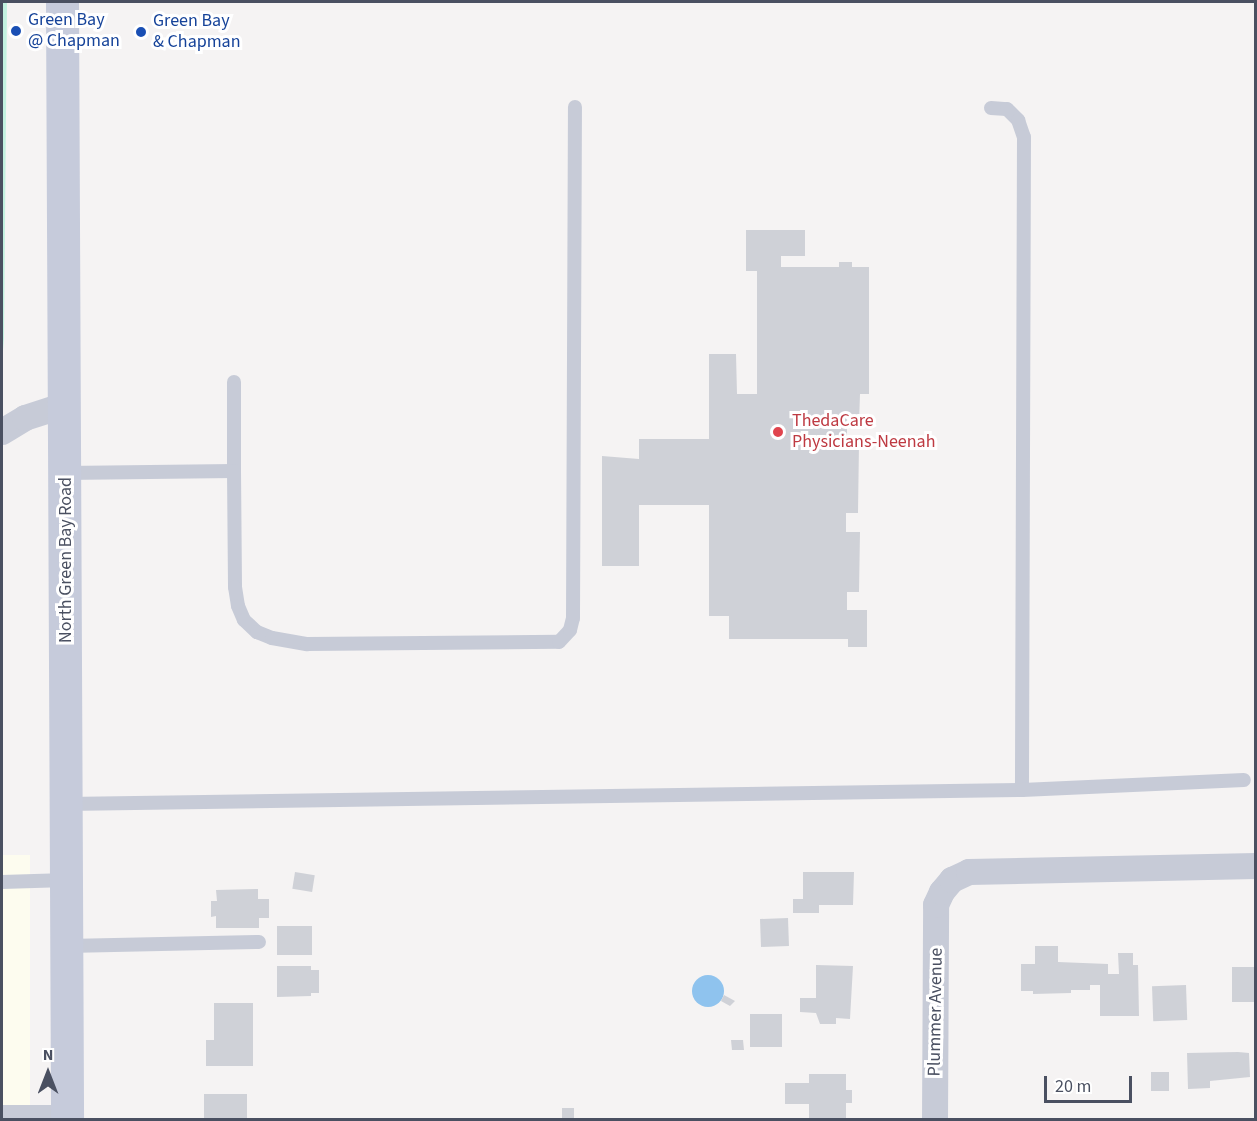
<!DOCTYPE html>
<html>
<head>
<meta charset="utf-8">
<style>
  body { margin:0 }
  #map { position:relative; width:1257px; height:1121px; overflow:hidden; background:#f5f3f3; font-family:"Source Sans 3",sans-serif }
  div>[style] { position:absolute }
  .commercial>* { inset:0; background:#fdfcef; transform-origin:0 0 }
  .green>* { inset:0; background:#c2f1e0 }
  .water>* { inset:0; background:#8fc3ee }
  .round { border-radius:50% }
  .building>* { inset:0; background:#cfd1d7; transform-origin:0 0 }
  .lane>* { height:14px; margin:-7px; padding:0 7px; transform-origin:7px; border-radius:7px; background:#c7cbd7 }
  .street>* { height:26px; margin:-13px; padding:0 13px; transform-origin:13px; border-radius:13px; background:#c7cbd7 }
  .secondary>* { height:33px; margin:-16.5px; padding:0 16.5px; transform-origin:16.5px; border-radius:16.5px; background:#c6cbdb }
  .dots>* { width:16px; height:16px; translate:-50% -50%; box-sizing:border-box; border:3px solid #fff; border-radius:50% }
  span { translate:-50% -50%; white-space:nowrap; text-align:center; line-height:1.15; -webkit-text-stroke:6px #fff; paint-order:stroke }
  .transit-label { font-size:18px; color:#164399 }
  .left { translate:0 -50%; text-align:left }
  .health-label { font-size:18px; color:#be3a42 }
  .street-label { font-size:18px; color:#4a5061 }
  .frame { position:absolute; inset:0; border:3px solid #4a5061; pointer-events:none }
  .north { position:absolute; left:18px; top:1043px; width:60px; height:60px; -webkit-text-stroke:4px #fff; paint-order:stroke; rotate:0deg; font-size:16px; font-weight:700; line-height:24px; text-align:center; color:#4a5061 }
  .north::after { content:''; display:block; margin:auto; width:21px; height:27px; background:#4a5061; clip-path:polygon(50% 0,100% 100%,50% 72%,0 100%) }
  .scale { position:absolute; left:1044px; top:1076px; width:88px; height:27px; box-sizing:border-box; border:3px solid #4a5061; border-top:0; padding-left:8px; font-size:18px; line-height:21px; white-space:nowrap; color:#4a5061; -webkit-text-stroke:4px #fff; paint-order:stroke }
</style>
</head>
<body>
<div id="map">
  <div class="commercial">
    <div style="left:2px;top:855px;width:28px;height:264px"></div>
  </div>
  <div class="green">
    <div style="clip-path:polygon(2px 2px,7px 2px,4px 338px,2px 364px)"></div>
  </div>
  <div class="water">
    <div class="round" style="left:692px;top:975px;width:32px;height:32px"></div>
  </div>
  <div class="building">
    <div style="clip-path:polygon(746px 230px,805px 230px,805px 256px,781px 256px,781px 267px,839px 267px,839px 262px,852px 262px,852px 267px,869px 267px,869px 394px,860px 394px,859px 424px,847px 424px,847px 444px,859px 444px,858px 513px,846px 513px,846px 532px,860px 532px,859px 592px,847px 592px,847px 610px,867px 610px,867px 647px,848px 647px,848px 639px,729px 639px,729px 616px,709px 616px,709px 505px,639px 505px,639px 566px,602px 566px,602px 456px,639px 459px,639px 439px,709px 439px,709px 354px,736px 354px,737px 394px,757px 394px,757px 271px,746px 271px)"></div>
    <div style="left:295px;top:872px;width:20px;height:17px;rotate:9deg"></div>
    <div style="clip-path:polygon(803px 872px,854px 872px,853px 905px,819px 905px,819px 913px,793px 913px,793px 899px,803px 899px)"></div>
    <div style="clip-path:polygon(258px 889px,258px 899px,269px 899px,269px 918px,259px 918px,259px 928px,216px 928px,216px 916px,211px 917px,211px 901px,217px 901px,216px 890px)"></div>
    <div style="left:788px;top:918px;width:28px;height:28px;rotate:88deg"></div>
    <div style="left:277px;top:926px;width:35px;height:29px"></div>
    <div style="clip-path:polygon(1035px 946px,1058px 946px,1058px 962px,1108px 964px,1108px 974px,1119px 974px,1118px 953px,1133px 953px,1133px 965px,1138px 965px,1139px 1016px,1100px 1016px,1100px 985px,1090px 985px,1090px 990px,1071px 990px,1071px 993px,1033px 994px,1033px 991px,1021px 991px,1021px 964px,1035px 964px)"></div>
    <div style="clip-path:polygon(816px 965px,853px 966px,850px 1019px,836px 1018px,836px 1024px,820px 1024px,816px 1013px,800px 1012px,800px 998px,816px 998px)"></div>
    <div style="clip-path:polygon(277px 966px,311px 966px,311px 970px,319px 970px,319px 993px,311px 993px,311px 996px,277px 997px)"></div>
    <div style="left:1232px;top:967px;width:24px;height:35px"></div>
    <div style="left:1186px;top:985px;width:35px;height:34px;rotate:88deg"></div>
    <div style="clip-path:polygon(724px 995px,735px 1001px,730px 1006px,721px 1001px)"></div>
    <div style="clip-path:polygon(214px 1003px,253px 1003px,253px 1066px,206px 1066px,206px 1040px,214px 1040px)"></div>
    <div style="left:782px;top:1014px;width:33px;height:32px;rotate:90deg"></div>
    <div style="clip-path:polygon(731px 1040px,743px 1040px,744px 1050px,732px 1050px)"></div>
    <div style="clip-path:polygon(1238px 1052px,1249px 1053px,1250px 1077px,1210px 1081px,1210px 1088px,1188px 1089px,1187px 1053px)"></div>
    <div style="left:1169px;top:1072px;width:19px;height:18px;rotate:90deg"></div>
    <div style="clip-path:polygon(809px 1074px,846px 1074px,846px 1090px,852px 1090px,852px 1103px,846px 1103px,846px 1120px,809px 1120px,809px 1104px,785px 1104px,785px 1083px,809px 1083px)"></div>
    <div style="left:204px;top:1094px;width:43px;height:26px"></div>
    <div style="left:562px;top:1108px;width:12px;height:12px"></div>
  </div>
  <div class="lane">
    <div style="left:991px;top:108px;width:16px;rotate:4deg"></div>
    <div style="left:1007px;top:109px;width:16px;rotate:45deg"></div>
    <div style="left:1018px;top:120px;width:18px;rotate:71deg"></div>
    <div style="left:1024px;top:137px;width:653px;rotate:90.18deg"></div>
    <div style="left:234px;top:471px;width:89px;rotate:-90deg"></div>
    <div style="left:65px;top:473px;width:169px;rotate:-0.7deg"></div>
    <div style="left:234px;top:471px;width:116px;rotate:89.5deg"></div>
    <div style="left:235px;top:587px;width:19px;rotate:81deg"></div>
    <div style="left:238px;top:606px;width:15px;rotate:67deg"></div>
    <div style="left:244px;top:620px;width:18px;rotate:43deg"></div>
    <div style="left:257px;top:632px;width:16px;rotate:22deg"></div>
    <div style="left:272px;top:638px;width:36px;rotate:10deg"></div>
    <div style="left:307px;top:644px;width:252px;rotate:-0.5deg"></div>
    <div style="left:559px;top:642px;width:16px;rotate:-47deg"></div>
    <div style="left:570px;top:630px;width:12px;rotate:-76deg"></div>
    <div style="left:573px;top:618px;width:511px;rotate:-89.78deg"></div>
    <div style="left:66px;top:804px;width:956px;rotate:-0.84deg"></div>
    <div style="left:1022px;top:790px;width:222px;rotate:-2.6deg"></div>
    <div style="left:2px;top:882px;width:65px;rotate:-1.8deg"></div>
    <div style="left:67px;top:946px;width:192px;rotate:-1.2deg"></div>
    <div style="left:2px;top:1112px;width:65px"></div>
  </div>
  <div class="street">
    <div style="left:2px;top:432px;width:27px;rotate:-31deg"></div>
    <div style="left:25px;top:418px;width:42px;rotate:-18deg"></div>
    <div style="left:935px;top:1120px;width:215px;rotate:-89.7deg"></div>
    <div style="left:936px;top:905px;width:14px;rotate:-65deg"></div>
    <div style="left:942px;top:892px;width:16px;rotate:-50deg"></div>
    <div style="left:952px;top:880px;width:19px;rotate:-25deg"></div>
    <div style="left:969px;top:872px;width:287px;rotate:-1.2deg"></div>
  </div>
  <div class="secondary">
    <div style="left:62px;top:2px;width:1118px;rotate:89.74deg"></div>
  </div>
  <div class="dots">
    <div style="left:16px;top:31px;background:#1a4fb4"></div>
    <div style="left:141px;top:32px;background:#1a4fb4"></div>
    <div style="left:778px;top:432px;background:#e0444e"></div>
  </div>
  <div class="transit-label">
    <span class="left" style="left:28px;top:31px">Green Bay<br>@ Chapman</span>
    <span class="left" style="left:153px;top:32px">Green Bay<br>&amp; Chapman</span>
  </div>
  <div class="health-label">
    <span class="left" style="left:792px;top:432px">ThedaCare<br>Physicians-Neenah</span>
  </div>
  <div class="street-label">
    <span style="left:66px;top:560px;rotate:-90deg">North Green Bay Road</span>
    <span style="left:936px;top:1012px;rotate:-89deg">Plummer Avenue</span>
  </div>
  <div class="frame"></div>
  <div class="north">N</div>
  <div class="scale">20 m</div>
</div>
</body>
</html>
